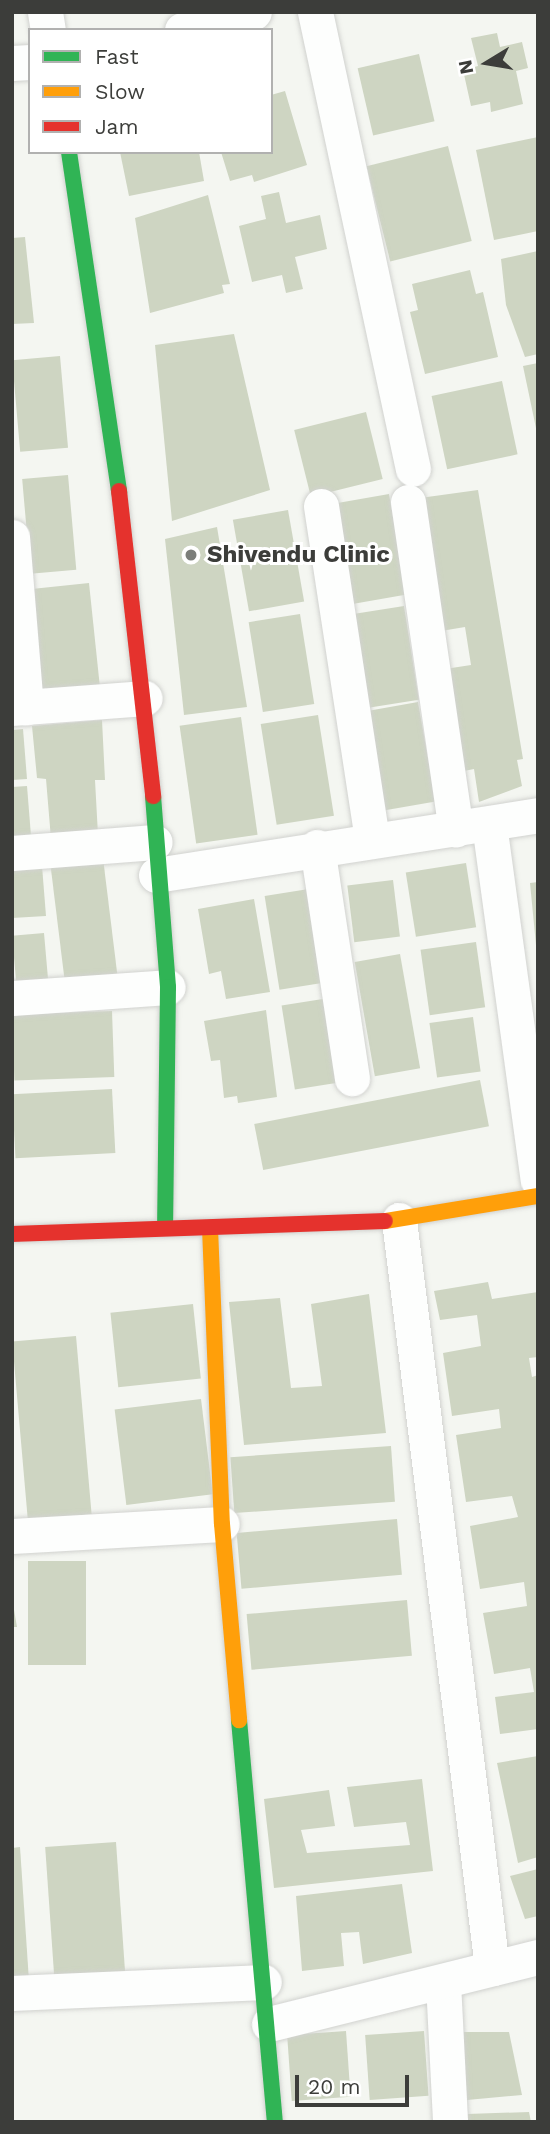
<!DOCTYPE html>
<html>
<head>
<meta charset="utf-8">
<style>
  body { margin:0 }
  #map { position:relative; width:550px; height:2134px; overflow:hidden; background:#f4f6f1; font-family:"Work Sans",sans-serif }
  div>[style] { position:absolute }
  .building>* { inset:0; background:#ced5c2; transform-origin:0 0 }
  .roads { filter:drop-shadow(0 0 2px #d1d2cf) drop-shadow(0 0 2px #d1d2cf) }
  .street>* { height:35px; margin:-17.5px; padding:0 17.5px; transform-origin:17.5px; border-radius:17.5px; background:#fdfefd }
  .fast>* { height:16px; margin:-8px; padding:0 8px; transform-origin:8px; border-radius:8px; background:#30b455 }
  .slow>* { height:16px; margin:-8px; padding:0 8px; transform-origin:8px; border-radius:8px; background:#ff9f0a }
  .jam>* { height:16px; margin:-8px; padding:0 8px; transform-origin:8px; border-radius:8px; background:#e5322d }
  .dots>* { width:19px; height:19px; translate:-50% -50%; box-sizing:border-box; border:4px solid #fff; border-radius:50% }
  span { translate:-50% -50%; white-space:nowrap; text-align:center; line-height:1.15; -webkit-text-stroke:6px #fff; paint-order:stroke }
  .poi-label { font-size:24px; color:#3c3d3a; font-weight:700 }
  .left { translate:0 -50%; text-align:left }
  .frame { position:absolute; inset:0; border:14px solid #3c3d3a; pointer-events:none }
  .legend { position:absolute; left:28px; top:28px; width:245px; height:126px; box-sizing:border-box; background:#fff; border:2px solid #b1b1b0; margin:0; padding:9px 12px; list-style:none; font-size:21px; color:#3c3d3a }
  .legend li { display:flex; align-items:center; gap:14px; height:35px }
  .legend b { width:35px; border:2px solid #b1b1b0 }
  .north { position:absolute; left:452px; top:28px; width:70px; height:70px; -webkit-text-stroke:5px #fff; paint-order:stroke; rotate:259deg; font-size:19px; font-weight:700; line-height:28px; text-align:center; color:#3c3d3a }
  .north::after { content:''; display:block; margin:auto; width:24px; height:32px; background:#3c3d3a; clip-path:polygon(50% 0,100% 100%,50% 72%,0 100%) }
  .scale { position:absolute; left:295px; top:2075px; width:114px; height:32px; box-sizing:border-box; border:4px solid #3c3d3a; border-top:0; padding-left:9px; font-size:21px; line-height:24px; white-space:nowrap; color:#3c3d3a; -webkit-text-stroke:5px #fff; paint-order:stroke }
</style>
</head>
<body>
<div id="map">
  <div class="building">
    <div style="clip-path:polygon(497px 33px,500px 47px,522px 42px,528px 68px,516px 71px,523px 104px,491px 112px,490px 102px,471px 106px,463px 70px,478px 66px,471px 38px)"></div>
    <div style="left:419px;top:54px;width:69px;height:63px;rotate:77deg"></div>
    <div style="clip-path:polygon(285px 91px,307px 165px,254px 182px,252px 175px,230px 181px,221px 152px,271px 152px,271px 95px)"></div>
    <div style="clip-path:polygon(538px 137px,538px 231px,494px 240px,476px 150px)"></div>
    <div style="left:448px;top:146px;width:98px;height:84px;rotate:76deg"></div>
    <div style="clip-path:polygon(120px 152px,199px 152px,204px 181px,129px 196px)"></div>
    <div style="clip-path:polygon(279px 192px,286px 223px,320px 215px,327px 249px,295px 257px,303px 289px,286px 293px,282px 275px,252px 282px,239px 226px,266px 219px,261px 196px)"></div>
    <div style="clip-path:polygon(208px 195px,230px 284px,222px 285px,224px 293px,150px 313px,135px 218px)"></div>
    <div style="clip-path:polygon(25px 237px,34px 323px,12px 324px,12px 238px)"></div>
    <div style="clip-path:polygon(538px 251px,538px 354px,525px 357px,506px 305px,501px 259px)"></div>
    <div style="clip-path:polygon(470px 270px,476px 294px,483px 292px,498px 357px,425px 374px,410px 312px,418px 310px,412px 284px)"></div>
    <div style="clip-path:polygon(234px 334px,270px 490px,172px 521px,155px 345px)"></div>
    <div style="left:60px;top:356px;width:92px;height:48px;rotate:85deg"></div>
    <div style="clip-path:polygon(538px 363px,538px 433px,537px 433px,523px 366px)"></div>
    <div style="left:502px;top:381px;width:75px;height:72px;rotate:78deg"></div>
    <div style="left:366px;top:412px;width:69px;height:74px;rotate:76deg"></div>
    <div style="left:68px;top:475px;width:95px;height:46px;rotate:85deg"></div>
    <div style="clip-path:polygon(478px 490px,523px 759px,517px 760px,522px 786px,479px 802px,474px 769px,459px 772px,445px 669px,471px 665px,465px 627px,441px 631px,420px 498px)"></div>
    <div style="left:389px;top:494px;width:102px;height:58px;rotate:80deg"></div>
    <div style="left:288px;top:510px;width:93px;height:56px;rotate:80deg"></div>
    <div style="clip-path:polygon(217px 527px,247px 707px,184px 715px,165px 539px)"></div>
    <div style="left:89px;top:583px;width:112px;height:60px;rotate:84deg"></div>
    <div style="left:404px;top:606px;width:95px;height:56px;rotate:81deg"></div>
    <div style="left:300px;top:614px;width:91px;height:52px;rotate:81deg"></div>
    <div style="left:418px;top:702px;width:101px;height:57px;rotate:80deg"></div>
    <div style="left:318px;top:715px;width:102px;height:58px;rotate:81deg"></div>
    <div style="left:241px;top:717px;width:119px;height:62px;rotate:82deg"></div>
    <div style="clip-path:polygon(102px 720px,105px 780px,95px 780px,98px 835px,51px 839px,46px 779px,37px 778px,32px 726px)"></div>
    <div style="clip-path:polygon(23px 729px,27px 779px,12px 780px,12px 730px)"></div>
    <div style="clip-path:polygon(27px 786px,31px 836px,12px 837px,12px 787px)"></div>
    <div style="left:103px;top:858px;width:119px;height:53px;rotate:83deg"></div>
    <div style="left:466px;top:863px;width:65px;height:61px;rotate:81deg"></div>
    <div style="clip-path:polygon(42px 866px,46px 916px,12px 918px,12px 870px)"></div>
    <div style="left:393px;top:880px;width:57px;height:46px;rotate:83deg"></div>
    <div style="clip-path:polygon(538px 882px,538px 945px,536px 945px,530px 883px)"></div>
    <div style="left:315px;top:888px;width:95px;height:51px;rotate:81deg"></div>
    <div style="clip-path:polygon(254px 899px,270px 992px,226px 999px,221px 971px,209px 974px,198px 909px)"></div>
    <div style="left:44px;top:933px;width:49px;height:32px;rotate:85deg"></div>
    <div style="left:476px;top:942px;width:66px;height:56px;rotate:82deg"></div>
    <div style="left:400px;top:954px;width:116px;height:46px;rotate:80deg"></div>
    <div style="left:329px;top:998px;width:85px;height:48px;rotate:81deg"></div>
    <div style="clip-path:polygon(266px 1010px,277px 1097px,238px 1103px,237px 1096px,224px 1098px,220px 1060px,211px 1061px,204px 1021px)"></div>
    <div style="left:112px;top:1011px;width:66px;height:100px;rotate:88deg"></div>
    <div style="left:473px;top:1017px;width:55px;height:44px;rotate:82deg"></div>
    <div style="left:480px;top:1080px;width:47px;height:230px;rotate:79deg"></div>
    <div style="left:112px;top:1089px;width:64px;height:100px;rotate:87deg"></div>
    <div style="clip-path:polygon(488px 1282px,492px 1299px,538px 1292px,538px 1357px,529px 1358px,532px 1377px,538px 1375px,538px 1729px,500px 1734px,495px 1697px,534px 1692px,530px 1668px,494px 1674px,483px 1613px,527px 1606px,524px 1582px,480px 1589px,470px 1526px,518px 1517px,512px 1496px,466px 1502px,456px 1435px,501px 1428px,499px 1409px,452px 1416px,443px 1353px,481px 1346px,477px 1315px,440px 1320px,434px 1291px)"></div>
    <div style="clip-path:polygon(369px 1294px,386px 1433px,244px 1445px,229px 1302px,280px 1298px,291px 1388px,322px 1386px,311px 1304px)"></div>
    <div style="left:193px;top:1304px;width:75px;height:83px;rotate:84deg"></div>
    <div style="left:76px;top:1336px;width:179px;height:64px;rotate:85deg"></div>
    <div style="left:201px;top:1399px;width:96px;height:87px;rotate:83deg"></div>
    <div style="left:391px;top:1446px;width:56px;height:161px;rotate:86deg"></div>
    <div style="left:397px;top:1519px;width:56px;height:161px;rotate:85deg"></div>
    <div style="left:28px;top:1561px;width:58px;height:104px"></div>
    <div style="clip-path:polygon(12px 1598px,17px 1627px,12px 1627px)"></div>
    <div style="left:407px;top:1600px;width:56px;height:161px;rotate:85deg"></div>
    <div style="clip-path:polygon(538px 1756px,538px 1857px,518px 1863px,497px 1763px)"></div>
    <div style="clip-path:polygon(422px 1779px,433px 1871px,274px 1888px,264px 1799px,329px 1790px,335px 1826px,301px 1830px,307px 1853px,410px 1845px,406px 1822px,354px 1827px,347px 1787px)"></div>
    <div style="left:116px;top:1842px;width:133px;height:71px;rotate:86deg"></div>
    <div style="clip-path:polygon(20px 1847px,29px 1981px,12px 1981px,12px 1848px)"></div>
    <div style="clip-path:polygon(538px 1869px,538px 1916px,525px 1919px,510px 1876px)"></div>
    <div style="clip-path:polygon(402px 1884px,412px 1953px,363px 1964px,359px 1932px,341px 1933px,344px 1966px,302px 1971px,296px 1896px)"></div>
    <div style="left:346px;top:2031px;width:66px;height:59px;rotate:86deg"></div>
    <div style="left:424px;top:2031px;width:65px;height:59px;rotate:86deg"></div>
    <div style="clip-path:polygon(462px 2032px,509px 2032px,522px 2095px,467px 2100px)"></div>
    <div style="clip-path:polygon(529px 2112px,531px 2122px,467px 2122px,467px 2114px)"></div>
  </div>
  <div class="roads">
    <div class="street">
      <div style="left:45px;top:12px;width:18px;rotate:81deg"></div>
      <div style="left:315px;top:12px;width:467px;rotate:77.9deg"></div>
      <div style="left:182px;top:30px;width:74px;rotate:-14deg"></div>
      <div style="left:12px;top:63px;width:18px;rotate:-3deg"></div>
      <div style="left:408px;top:502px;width:331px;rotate:81.7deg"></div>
      <div style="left:321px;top:506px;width:337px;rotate:81.3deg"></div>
      <div style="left:12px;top:537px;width:171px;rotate:85.3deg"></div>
      <div style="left:12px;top:708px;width:133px;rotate:-4.3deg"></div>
      <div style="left:489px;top:824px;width:359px;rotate:82.2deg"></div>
      <div style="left:317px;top:847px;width:234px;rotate:81.4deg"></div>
      <div style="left:12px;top:853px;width:143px;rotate:-4.4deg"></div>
      <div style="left:156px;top:875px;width:387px;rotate:-8.9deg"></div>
      <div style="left:12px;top:998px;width:156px;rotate:-4deg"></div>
      <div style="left:399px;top:1220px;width:754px;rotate:82.91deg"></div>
      <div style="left:12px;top:1536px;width:210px;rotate:-3.3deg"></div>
      <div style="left:443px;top:1982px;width:140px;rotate:87.1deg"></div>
      <div style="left:12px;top:1993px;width:252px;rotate:-2.5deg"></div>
      <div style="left:269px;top:2024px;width:277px;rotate:-14deg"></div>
    </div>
    <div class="fast">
      <div style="left:69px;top:152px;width:343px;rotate:81.6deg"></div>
      <div style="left:153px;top:796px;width:192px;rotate:85.5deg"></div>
      <div style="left:168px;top:987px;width:240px;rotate:90.7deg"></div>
      <div style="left:239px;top:1720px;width:404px;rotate:84.9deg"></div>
    </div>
    <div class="slow">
      <div style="left:385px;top:1221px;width:155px;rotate:-9.3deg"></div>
      <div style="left:210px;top:1228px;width:296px;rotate:87.7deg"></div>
      <div style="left:222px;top:1524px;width:197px;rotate:85deg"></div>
    </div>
    <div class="jam">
      <div style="left:119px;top:491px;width:307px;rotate:83.6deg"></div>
      <div style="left:12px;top:1234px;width:373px;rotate:-2deg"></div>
    </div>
  </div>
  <div class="dots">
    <div style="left:191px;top:555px;background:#7c7e7a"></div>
  </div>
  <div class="poi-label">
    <span class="left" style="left:207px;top:555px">Shivendu Clinic</span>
  </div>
  <div class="frame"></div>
  <ul class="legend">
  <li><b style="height:9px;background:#30b455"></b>Fast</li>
  <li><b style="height:9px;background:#ff9f0a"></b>Slow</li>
  <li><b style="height:9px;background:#e5322d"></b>Jam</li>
  </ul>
  <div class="north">N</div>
  <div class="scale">20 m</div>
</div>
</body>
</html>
